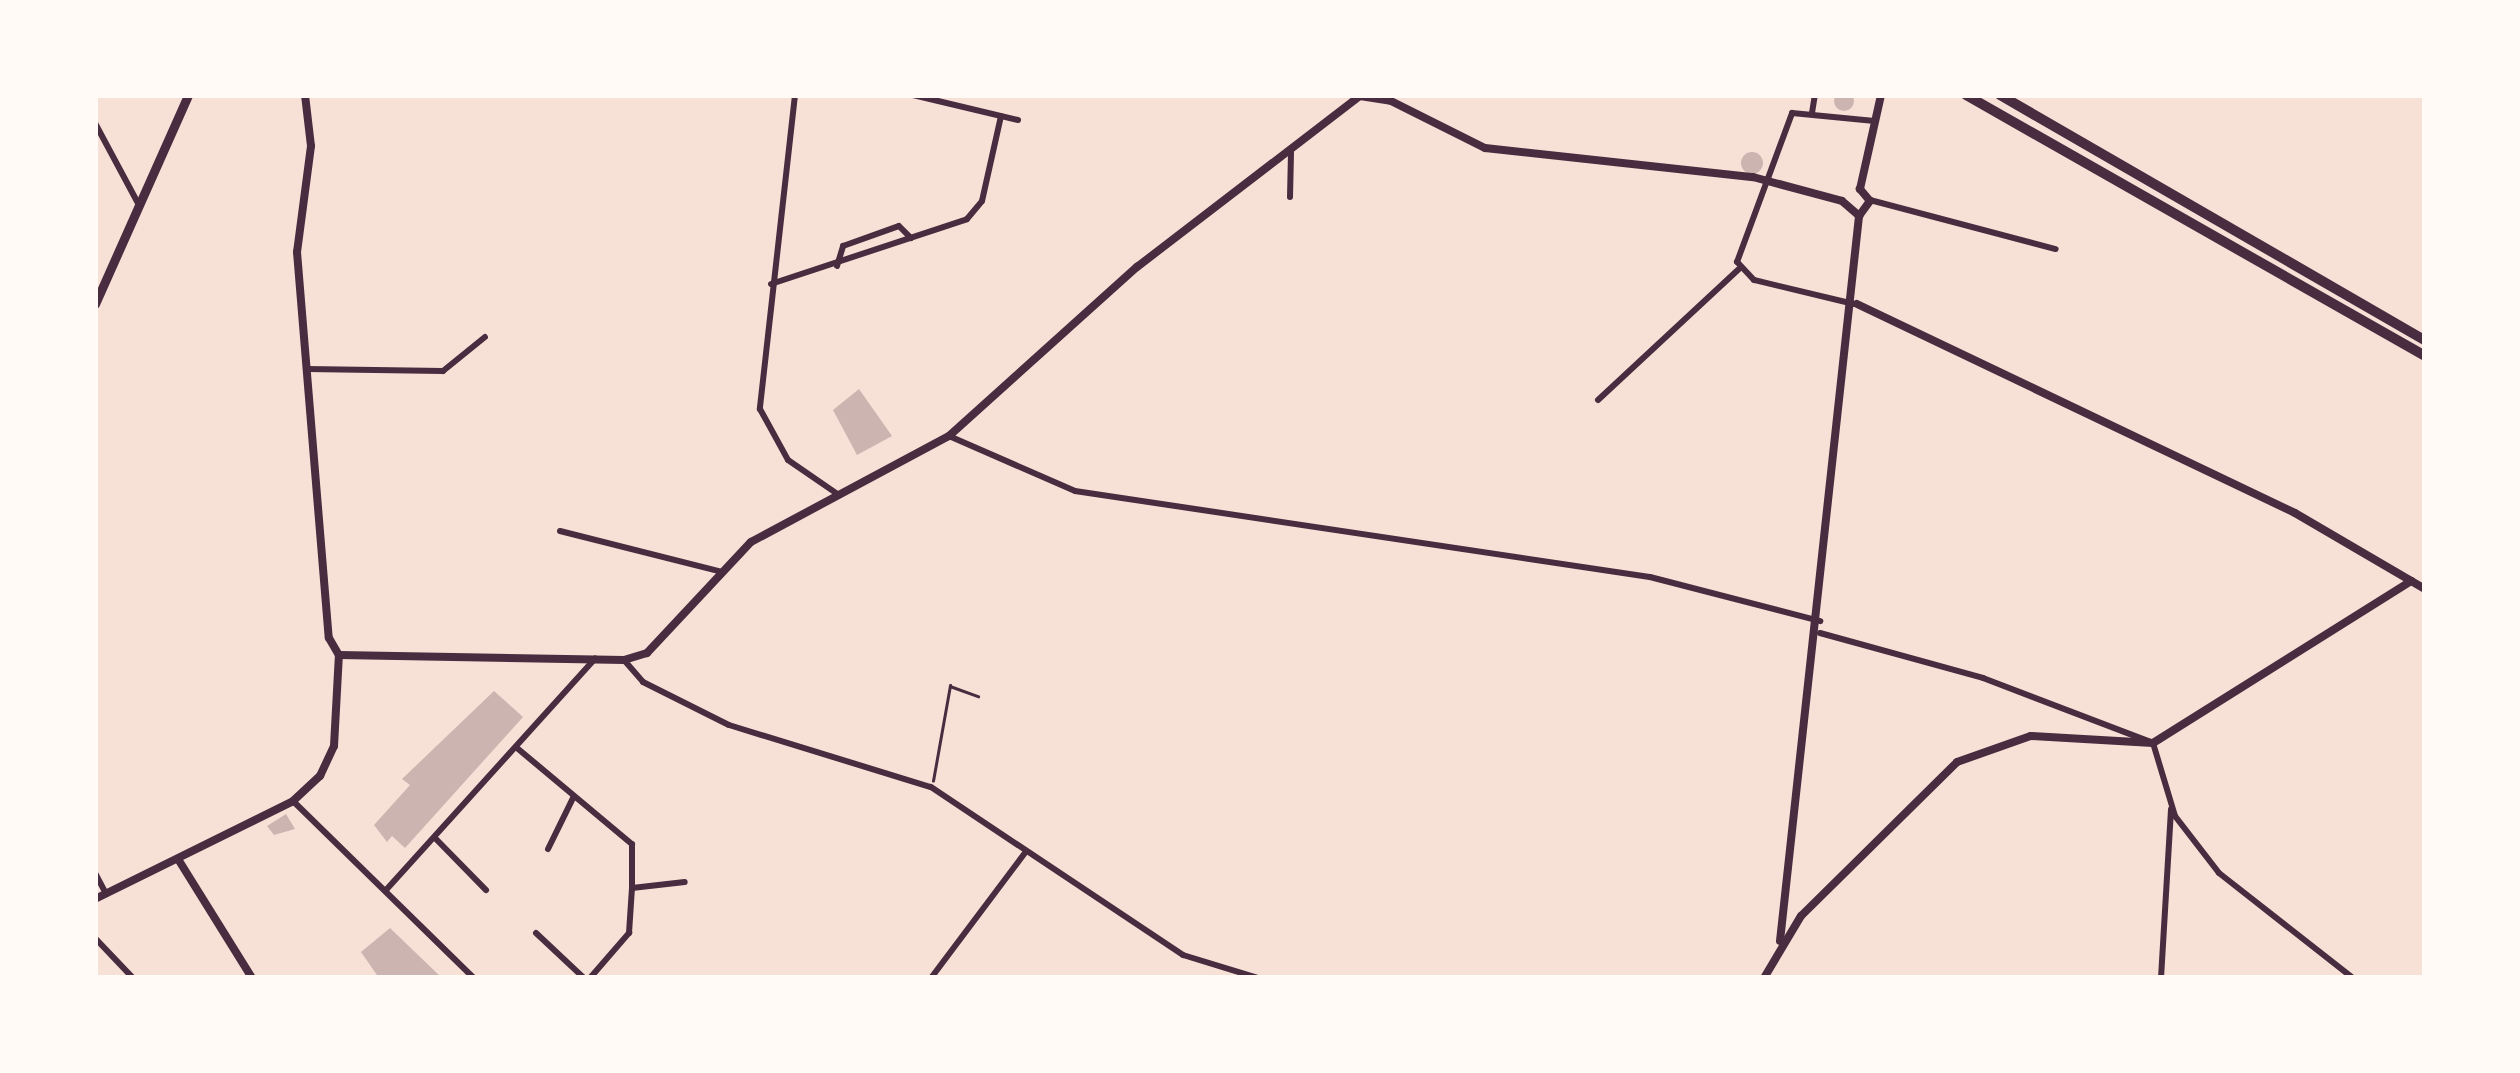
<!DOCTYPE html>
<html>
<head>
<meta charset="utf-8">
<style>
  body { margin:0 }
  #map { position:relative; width:2520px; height:1073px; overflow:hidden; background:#f7e1d7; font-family:"Exo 2",sans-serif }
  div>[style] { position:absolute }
  .building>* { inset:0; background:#ccb4b1 }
  .round { border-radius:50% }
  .path>* { height:2.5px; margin:-1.25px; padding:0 1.25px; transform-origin:1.25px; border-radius:1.25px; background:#4a2c40 }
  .minor>* { height:6px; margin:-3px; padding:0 3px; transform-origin:3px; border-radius:3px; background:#4a2c40 }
  .tertiary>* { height:8px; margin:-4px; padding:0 4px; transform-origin:4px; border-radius:4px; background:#4a2c40 }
  .secondary>* { height:9px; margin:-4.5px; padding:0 4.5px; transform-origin:4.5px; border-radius:4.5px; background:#4a2c40 }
  .trunk>* { height:10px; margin:-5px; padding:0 5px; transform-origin:5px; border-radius:5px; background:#4a2c40 }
  span { translate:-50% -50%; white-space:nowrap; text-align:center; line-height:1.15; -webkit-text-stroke:10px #fffaf5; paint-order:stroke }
  .frame { position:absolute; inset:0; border:98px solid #fffaf5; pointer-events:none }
</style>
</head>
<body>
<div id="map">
  <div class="building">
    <div class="round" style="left:1834px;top:91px;width:20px;height:20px"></div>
    <div class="round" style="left:1741px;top:152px;width:22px;height:22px"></div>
    <div style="clip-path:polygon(859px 389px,892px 436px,857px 455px,833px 410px)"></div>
    <div style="clip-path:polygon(494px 691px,523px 717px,405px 848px,392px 836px,387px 842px,374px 825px,410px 785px,402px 779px)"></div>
    <div style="clip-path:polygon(286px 814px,295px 829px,274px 835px,267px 826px)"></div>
    <div style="clip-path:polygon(390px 928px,442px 978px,379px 978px,361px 952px)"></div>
  </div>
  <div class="path">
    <div style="left:933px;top:781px;width:97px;rotate:-79.9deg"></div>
    <div style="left:950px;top:686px;width:30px;rotate:20deg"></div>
  </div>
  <div class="minor">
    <div style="left:795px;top:95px;width:316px;rotate:96.4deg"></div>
    <div style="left:760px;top:409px;width:58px;rotate:61.2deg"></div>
    <div style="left:788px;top:460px;width:62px;rotate:34.5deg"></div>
    <div style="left:913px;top:95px;width:108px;rotate:13.4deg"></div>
    <div style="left:1812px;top:113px;width:18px;rotate:-81deg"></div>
    <div style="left:95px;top:123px;width:93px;rotate:61.8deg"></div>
    <div style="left:1290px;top:197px;width:44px;rotate:-88.7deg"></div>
    <div style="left:1870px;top:200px;width:192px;rotate:14.8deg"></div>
    <div style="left:837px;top:266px;width:21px;rotate:-73deg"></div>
    <div style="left:843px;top:246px;width:59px;rotate:-19.7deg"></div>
    <div style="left:899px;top:226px;width:17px;rotate:45deg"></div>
    <div style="left:771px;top:284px;width:206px;rotate:-18.3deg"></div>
    <div style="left:967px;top:219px;width:23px;rotate:-50deg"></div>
    <div style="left:982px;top:201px;width:87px;rotate:-77.4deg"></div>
    <div style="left:1854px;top:304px;width:103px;rotate:-166.5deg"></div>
    <div style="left:1754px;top:280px;width:25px;rotate:-133deg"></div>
    <div style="left:1737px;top:262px;width:159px;rotate:-69.7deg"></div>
    <div style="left:1792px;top:113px;width:83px;rotate:5.5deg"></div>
    <div style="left:307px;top:369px;width:136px;rotate:0.8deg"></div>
    <div style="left:443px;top:371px;width:54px;rotate:-39deg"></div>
    <div style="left:1598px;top:400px;width:192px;rotate:-42.9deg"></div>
    <div style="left:949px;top:436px;width:137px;rotate:23.6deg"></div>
    <div style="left:1075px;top:491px;width:581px;rotate:8.51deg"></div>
    <div style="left:1650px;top:577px;width:176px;rotate:14.5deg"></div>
    <div style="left:560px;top:531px;width:167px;rotate:14.2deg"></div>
    <div style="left:1820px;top:633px;width:169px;rotate:15.4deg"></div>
    <div style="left:1983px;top:678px;width:182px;rotate:20.9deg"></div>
    <div style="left:2153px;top:743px;width:76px;rotate:73.2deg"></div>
    <div style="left:2175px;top:816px;width:72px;rotate:52.3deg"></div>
    <div style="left:2219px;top:873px;width:170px;rotate:38.1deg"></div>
    <div style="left:624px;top:660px;width:29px;rotate:49deg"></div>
    <div style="left:643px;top:682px;width:96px;rotate:26.6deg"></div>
    <div style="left:729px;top:725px;width:211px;rotate:17.1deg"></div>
    <div style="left:931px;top:787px;width:303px;rotate:33.7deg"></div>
    <div style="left:1183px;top:955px;width:78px;rotate:17deg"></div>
    <div style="left:517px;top:748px;width:150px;rotate:39.9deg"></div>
    <div style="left:632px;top:844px;width:44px;rotate:90deg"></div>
    <div style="left:293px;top:801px;width:253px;rotate:44.4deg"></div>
    <div style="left:435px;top:838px;width:73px;rotate:45.6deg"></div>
    <div style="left:548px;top:849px;width:57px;rotate:-63.9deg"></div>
    <div style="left:95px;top:873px;width:24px;rotate:62deg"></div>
    <div style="left:386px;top:890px;width:312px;rotate:-47.9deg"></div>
    <div style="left:536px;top:933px;width:66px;rotate:43.2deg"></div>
    <div style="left:95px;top:938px;width:55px;rotate:46.5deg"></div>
    <div style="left:590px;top:978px;width:60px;rotate:-49.1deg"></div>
    <div style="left:629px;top:933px;width:45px;rotate:-86.2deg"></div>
    <div style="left:632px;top:888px;width:53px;rotate:-6.5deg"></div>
    <div style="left:931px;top:978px;width:156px;rotate:-53.1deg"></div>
    <div style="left:2161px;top:978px;width:169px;rotate:-86.6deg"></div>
  </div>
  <div class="tertiary">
    <div style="left:305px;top:95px;width:51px;rotate:83.3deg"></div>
    <div style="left:311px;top:146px;width:107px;rotate:97.5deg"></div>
    <div style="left:297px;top:252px;width:387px;rotate:85.3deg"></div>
    <div style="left:329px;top:638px;width:20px;rotate:60deg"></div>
    <div style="left:1360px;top:96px;width:31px;rotate:9deg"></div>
    <div style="left:1391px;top:101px;width:105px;rotate:26.6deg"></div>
    <div style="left:1485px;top:148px;width:270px;rotate:6.2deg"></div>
    <div style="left:1753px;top:177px;width:92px;rotate:15.1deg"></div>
    <div style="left:1860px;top:189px;width:96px;rotate:-77.4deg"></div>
    <div style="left:1842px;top:201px;width:23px;rotate:41deg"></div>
    <div style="left:1859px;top:216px;width:19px;rotate:-54deg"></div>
    <div style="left:1870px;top:201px;width:16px;rotate:-130deg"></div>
    <div style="left:1857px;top:304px;width:485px;rotate:25.5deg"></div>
    <div style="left:2295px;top:513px;width:151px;rotate:30.3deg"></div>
    <div style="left:339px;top:655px;width:285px;rotate:1deg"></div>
    <div style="left:624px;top:660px;width:24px;rotate:-17deg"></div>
    <div style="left:647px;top:653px;width:152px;rotate:-46.9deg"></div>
    <div style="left:751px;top:542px;width:225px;rotate:-28.2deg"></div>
    <div style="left:949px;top:436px;width:253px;rotate:-42deg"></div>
    <div style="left:1137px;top:267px;width:281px;rotate:-37.5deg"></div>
    <div style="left:178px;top:859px;width:140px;rotate:58.1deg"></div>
    <div style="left:95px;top:899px;width:221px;rotate:-26.3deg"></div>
    <div style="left:293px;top:801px;width:37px;rotate:-43deg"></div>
    <div style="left:320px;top:776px;width:33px;rotate:-65deg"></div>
    <div style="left:334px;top:746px;width:91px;rotate:-86.9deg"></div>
    <div style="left:1780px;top:941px;width:729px;rotate:-83.78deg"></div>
    <div style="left:1764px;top:978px;width:72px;rotate:-59.2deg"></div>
    <div style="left:1801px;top:916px;width:219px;rotate:-44.6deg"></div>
    <div style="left:1957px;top:762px;width:78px;rotate:-19.4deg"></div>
    <div style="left:2031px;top:736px;width:122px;rotate:3.3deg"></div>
    <div style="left:2153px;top:743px;width:305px;rotate:-32.1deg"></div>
  </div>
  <div class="secondary">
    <div style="left:95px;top:304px;width:229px;rotate:-66deg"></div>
  </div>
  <div class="trunk">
    <div style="left:1966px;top:95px;width:528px;rotate:29.62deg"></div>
    <div style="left:2000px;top:95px;width:491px;rotate:30deg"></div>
  </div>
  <div class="frame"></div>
</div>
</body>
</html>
